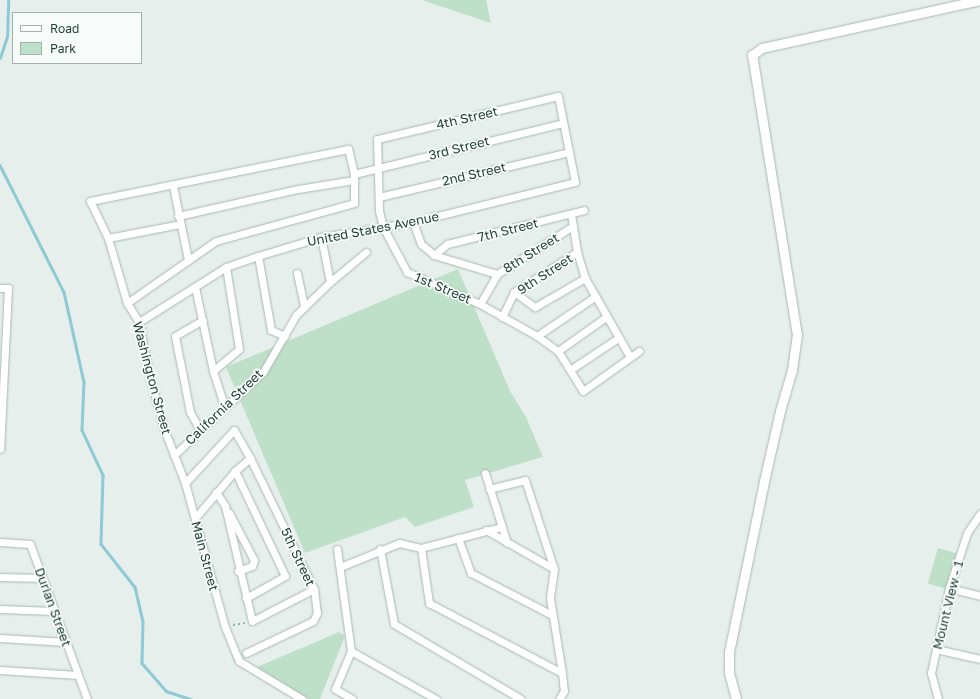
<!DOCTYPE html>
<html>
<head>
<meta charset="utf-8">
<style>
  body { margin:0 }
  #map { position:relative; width:980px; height:699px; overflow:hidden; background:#e6efeb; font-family:"Golos Text",sans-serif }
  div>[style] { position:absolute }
  .green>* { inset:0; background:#bfe0c8; transform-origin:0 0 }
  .stream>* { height:2.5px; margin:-1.25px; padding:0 1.25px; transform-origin:1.25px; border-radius:1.25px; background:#8ec9d4 }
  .path>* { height:1.5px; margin-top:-0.75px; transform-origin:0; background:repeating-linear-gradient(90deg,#86b3a5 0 2px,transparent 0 5px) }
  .roads { filter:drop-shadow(0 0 1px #a8b8b2) drop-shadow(0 0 1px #a8b8b2) }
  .minor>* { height:7px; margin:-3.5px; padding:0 3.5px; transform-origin:3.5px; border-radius:3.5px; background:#fff }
  .tertiary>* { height:9px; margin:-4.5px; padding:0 4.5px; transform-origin:4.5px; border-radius:4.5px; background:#fff }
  span { translate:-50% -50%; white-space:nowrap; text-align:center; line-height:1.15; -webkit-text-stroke:3.5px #f7fbf9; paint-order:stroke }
  .street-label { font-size:13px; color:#24423a }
  .legend { position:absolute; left:12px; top:12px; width:130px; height:52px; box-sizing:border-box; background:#f7fbf9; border:1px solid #a3b1ad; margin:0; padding:5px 7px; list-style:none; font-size:12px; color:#24423a }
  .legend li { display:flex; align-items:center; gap:8px; height:20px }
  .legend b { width:20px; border:1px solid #a3b1ad }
</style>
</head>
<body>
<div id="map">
  <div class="green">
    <div style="clip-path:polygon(422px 0,486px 0,491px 23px)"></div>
    <div style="clip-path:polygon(458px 269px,510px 391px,526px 417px,543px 457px,465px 480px,474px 507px,415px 527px,405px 517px,305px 553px,226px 367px)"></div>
    <div style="left:938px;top:548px;width:19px;height:37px;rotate:16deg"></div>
    <div style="clip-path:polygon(339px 632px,345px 636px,320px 699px,308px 699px,257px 667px)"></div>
  </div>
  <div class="stream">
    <div style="left:0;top:58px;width:22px;rotate:-72deg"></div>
    <div style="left:7px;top:37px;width:37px;rotate:-88deg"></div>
    <div style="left:0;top:165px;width:142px;rotate:63.3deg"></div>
    <div style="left:64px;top:292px;width:92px;rotate:77.5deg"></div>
    <div style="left:84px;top:382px;width:48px;rotate:92.4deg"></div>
    <div style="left:82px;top:430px;width:50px;rotate:65deg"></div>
    <div style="left:103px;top:475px;width:69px;rotate:91.7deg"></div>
    <div style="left:101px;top:544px;width:55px;rotate:51.7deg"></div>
    <div style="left:135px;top:587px;width:35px;rotate:77deg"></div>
    <div style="left:143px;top:621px;width:42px;rotate:91.4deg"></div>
    <div style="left:142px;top:663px;width:37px;rotate:49deg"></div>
    <div style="left:166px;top:691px;width:26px;rotate:18deg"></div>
  </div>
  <div class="path">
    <div style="left:233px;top:625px;width:12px;rotate:-9deg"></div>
  </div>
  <div class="roads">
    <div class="minor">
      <div style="left:354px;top:174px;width:215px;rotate:-13.7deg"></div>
      <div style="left:173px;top:186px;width:76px;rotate:78.5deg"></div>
      <div style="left:379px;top:197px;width:195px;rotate:-13.3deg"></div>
      <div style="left:571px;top:214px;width:38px;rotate:81deg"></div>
      <div style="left:577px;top:252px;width:27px;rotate:73deg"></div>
      <div style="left:585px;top:278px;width:91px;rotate:60.3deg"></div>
      <div style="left:178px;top:216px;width:123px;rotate:-12.7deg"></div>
      <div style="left:298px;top:189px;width:57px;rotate:-9.1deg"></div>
      <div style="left:413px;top:222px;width:23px;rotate:70deg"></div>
      <div style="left:421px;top:244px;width:17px;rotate:40deg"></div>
      <div style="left:434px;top:255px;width:66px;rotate:16.8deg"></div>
      <div style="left:321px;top:237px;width:46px;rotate:78.7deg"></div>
      <div style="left:108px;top:238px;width:73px;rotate:-11deg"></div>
      <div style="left:434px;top:255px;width:17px;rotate:-40deg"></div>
      <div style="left:447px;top:244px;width:141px;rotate:-13.9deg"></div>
      <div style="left:258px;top:256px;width:75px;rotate:80deg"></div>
      <div style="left:271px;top:330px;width:15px;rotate:23deg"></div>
      <div style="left:297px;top:273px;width:35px;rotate:78deg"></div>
      <div style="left:195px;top:287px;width:86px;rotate:77.9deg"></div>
      <div style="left:213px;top:371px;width:39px;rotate:72deg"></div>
      <div style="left:0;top:288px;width:8px"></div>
      <div style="left:8px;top:288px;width:161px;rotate:92.8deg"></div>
      <div style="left:514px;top:292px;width:26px;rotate:36deg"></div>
      <div style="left:535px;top:307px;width:58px;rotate:-30.1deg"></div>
      <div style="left:127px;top:303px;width:108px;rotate:-34.9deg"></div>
      <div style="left:216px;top:241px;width:143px;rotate:-15.4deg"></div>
      <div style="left:354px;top:203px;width:29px;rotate:-90deg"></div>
      <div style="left:354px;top:174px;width:26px;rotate:-103deg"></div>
      <div style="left:348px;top:149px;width:263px;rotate:168.6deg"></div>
      <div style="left:90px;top:201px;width:41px;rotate:64.1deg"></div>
      <div style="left:108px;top:238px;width:68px;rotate:73.7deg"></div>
      <div style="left:127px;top:303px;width:22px;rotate:58deg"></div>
      <div style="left:139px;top:322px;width:49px;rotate:79.4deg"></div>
      <div style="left:148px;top:370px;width:61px;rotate:74.8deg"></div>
      <div style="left:164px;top:429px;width:58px;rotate:68.7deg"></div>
      <div style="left:185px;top:483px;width:149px;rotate:74.5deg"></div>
      <div style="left:225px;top:627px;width:31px;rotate:68deg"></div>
      <div style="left:237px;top:656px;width:5px;rotate:68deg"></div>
      <div style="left:239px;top:661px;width:74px;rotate:31.1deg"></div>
      <div style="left:480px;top:304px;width:34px;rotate:-60deg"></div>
      <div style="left:497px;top:274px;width:90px;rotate:-32.3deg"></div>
      <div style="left:502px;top:317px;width:28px;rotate:-64deg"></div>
      <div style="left:514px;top:292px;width:75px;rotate:-32.4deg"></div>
      <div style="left:139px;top:322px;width:103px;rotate:-32.3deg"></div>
      <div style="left:226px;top:267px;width:34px;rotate:-19deg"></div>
      <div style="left:258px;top:256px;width:66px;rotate:-16.8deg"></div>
      <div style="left:321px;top:237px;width:63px;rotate:-9.2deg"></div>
      <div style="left:383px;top:227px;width:30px;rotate:-9deg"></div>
      <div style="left:413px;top:222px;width:167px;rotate:-13.9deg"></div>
      <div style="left:575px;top:182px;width:88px;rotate:-101.2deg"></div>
      <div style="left:558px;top:96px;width:186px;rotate:166.6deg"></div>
      <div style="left:377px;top:139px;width:72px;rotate:88.4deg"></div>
      <div style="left:379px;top:211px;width:16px;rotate:76deg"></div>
      <div style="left:383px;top:227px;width:51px;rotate:61.9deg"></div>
      <div style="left:407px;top:272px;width:80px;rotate:23.7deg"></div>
      <div style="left:480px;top:304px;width:65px;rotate:29.3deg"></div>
      <div style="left:537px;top:336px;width:26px;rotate:36deg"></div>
      <div style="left:558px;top:351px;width:47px;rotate:58deg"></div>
      <div style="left:583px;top:391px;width:69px;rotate:-35.5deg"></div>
      <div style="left:537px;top:336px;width:71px;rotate:-34.1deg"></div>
      <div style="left:558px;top:351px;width:59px;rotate:-35.3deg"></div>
      <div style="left:570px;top:370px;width:58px;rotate:-33.7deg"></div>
      <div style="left:213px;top:371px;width:34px;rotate:-40deg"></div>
      <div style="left:239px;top:349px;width:83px;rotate:-99deg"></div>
      <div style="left:200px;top:430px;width:21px;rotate:-119deg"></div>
      <div style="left:190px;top:412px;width:77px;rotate:-101.2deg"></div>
      <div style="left:175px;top:336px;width:32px;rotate:-30deg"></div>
      <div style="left:174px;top:455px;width:122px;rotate:-43deg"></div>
      <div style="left:263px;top:372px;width:66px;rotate:-59.9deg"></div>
      <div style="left:296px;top:315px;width:47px;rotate:-44.1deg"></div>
      <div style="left:330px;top:282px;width:47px;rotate:-39.8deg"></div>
      <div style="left:235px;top:471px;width:116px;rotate:64.5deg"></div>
      <div style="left:285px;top:576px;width:45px;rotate:150.6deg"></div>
      <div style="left:485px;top:473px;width:73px;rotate:72.6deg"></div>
      <div style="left:185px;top:483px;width:72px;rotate:-47.2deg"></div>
      <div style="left:234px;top:430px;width:32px;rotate:60deg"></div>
      <div style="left:250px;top:458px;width:146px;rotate:64deg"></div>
      <div style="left:314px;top:589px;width:24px;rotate:83deg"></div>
      <div style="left:317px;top:613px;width:9px;rotate:117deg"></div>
      <div style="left:313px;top:621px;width:74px;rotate:154.5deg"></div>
      <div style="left:489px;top:489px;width:37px;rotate:-14deg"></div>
      <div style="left:525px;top:480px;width:94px;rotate:72deg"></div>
      <div style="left:554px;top:569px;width:29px;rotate:98deg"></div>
      <div style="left:550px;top:598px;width:76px;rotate:80.9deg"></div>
      <div style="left:562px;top:673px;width:18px;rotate:84deg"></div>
      <div style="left:564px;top:691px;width:9px;rotate:122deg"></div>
      <div style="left:216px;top:492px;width:17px;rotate:57deg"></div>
      <div style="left:225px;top:506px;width:118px;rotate:76.8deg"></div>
      <div style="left:252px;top:621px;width:70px;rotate:-27.3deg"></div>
      <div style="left:229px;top:513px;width:53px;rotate:62deg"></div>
      <div style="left:254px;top:560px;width:6px;rotate:108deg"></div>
      <div style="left:252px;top:566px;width:15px;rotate:160deg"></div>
      <div style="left:195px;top:518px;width:62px;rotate:-49.6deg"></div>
      <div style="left:235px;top:471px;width:20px;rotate:-41deg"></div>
      <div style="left:486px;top:530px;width:78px;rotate:29.8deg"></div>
      <div style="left:458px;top:538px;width:37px;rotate:70deg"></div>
      <div style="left:471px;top:573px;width:91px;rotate:27.4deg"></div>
      <div style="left:0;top:542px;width:30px;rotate:4deg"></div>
      <div style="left:30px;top:544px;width:165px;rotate:69.8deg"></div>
      <div style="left:421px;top:548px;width:56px;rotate:81.7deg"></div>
      <div style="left:429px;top:603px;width:150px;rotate:27.8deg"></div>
      <div style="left:337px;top:549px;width:103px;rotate:82.2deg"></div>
      <div style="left:351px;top:651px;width:41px;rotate:112.8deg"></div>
      <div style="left:335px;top:689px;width:20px;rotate:30deg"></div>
      <div style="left:380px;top:549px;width:76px;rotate:79.4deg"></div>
      <div style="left:394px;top:624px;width:147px;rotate:30.6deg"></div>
      <div style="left:340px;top:567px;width:64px;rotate:-22.1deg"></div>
      <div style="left:399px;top:543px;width:23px;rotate:13deg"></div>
      <div style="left:421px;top:548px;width:83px;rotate:-14.7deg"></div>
      <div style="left:0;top:577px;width:42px;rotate:1.4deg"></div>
      <div style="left:949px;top:588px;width:32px;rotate:14deg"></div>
      <div style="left:0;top:609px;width:54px;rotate:2.1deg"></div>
      <div style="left:0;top:638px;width:66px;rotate:3.5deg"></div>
      <div style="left:936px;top:649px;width:45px;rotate:12.8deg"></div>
      <div style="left:351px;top:651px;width:98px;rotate:29.5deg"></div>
      <div style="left:0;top:670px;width:78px;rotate:3.7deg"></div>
      <div style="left:938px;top:699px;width:27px;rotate:-105deg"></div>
      <div style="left:931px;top:673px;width:87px;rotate:-78deg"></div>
      <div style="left:949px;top:588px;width:58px;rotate:-71.9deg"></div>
      <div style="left:967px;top:533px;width:23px;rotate:-56deg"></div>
    </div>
    <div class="tertiary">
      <div style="left:736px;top:699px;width:28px;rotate:-105deg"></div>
      <div style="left:729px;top:672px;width:20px;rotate:-90deg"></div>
      <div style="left:729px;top:652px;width:175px;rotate:-78.4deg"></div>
      <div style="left:764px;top:481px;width:72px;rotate:-77.1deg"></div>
      <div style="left:780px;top:411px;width:43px;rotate:-73.7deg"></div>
      <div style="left:792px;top:370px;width:35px;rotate:-82deg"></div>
      <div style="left:797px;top:335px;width:284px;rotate:-99.1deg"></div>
      <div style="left:752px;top:55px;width:12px;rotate:-35deg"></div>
      <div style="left:762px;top:48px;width:223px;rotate:-12.4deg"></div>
    </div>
  </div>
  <div class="street-label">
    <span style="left:467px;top:118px;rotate:-13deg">4th Street</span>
    <span style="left:459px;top:148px;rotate:-14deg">3rd Street</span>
    <span style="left:474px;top:174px;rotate:-13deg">2nd Street</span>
    <span style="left:373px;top:229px;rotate:-11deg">United States Avenue</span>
    <span style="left:508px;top:230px;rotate:-14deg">7th Street</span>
    <span style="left:531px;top:253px;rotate:-32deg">8th Street</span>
    <span style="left:545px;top:274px;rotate:-33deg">9th Street</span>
    <span style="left:443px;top:288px;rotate:23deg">1st Street</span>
    <span style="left:152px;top:378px;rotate:75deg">Washington Street</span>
    <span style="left:224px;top:407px;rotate:-44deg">California Street</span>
    <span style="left:205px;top:556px;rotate:75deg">Main Street</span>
    <span style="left:298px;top:557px;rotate:65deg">5th Street</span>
    <span style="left:948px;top:605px;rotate:-76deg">Mount View - 1</span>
    <span style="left:53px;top:607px;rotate:70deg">Durian Street</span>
  </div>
  <ul class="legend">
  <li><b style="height:5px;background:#fff"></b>Road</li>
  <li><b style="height:11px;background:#bfe0c8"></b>Park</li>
  </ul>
</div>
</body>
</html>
